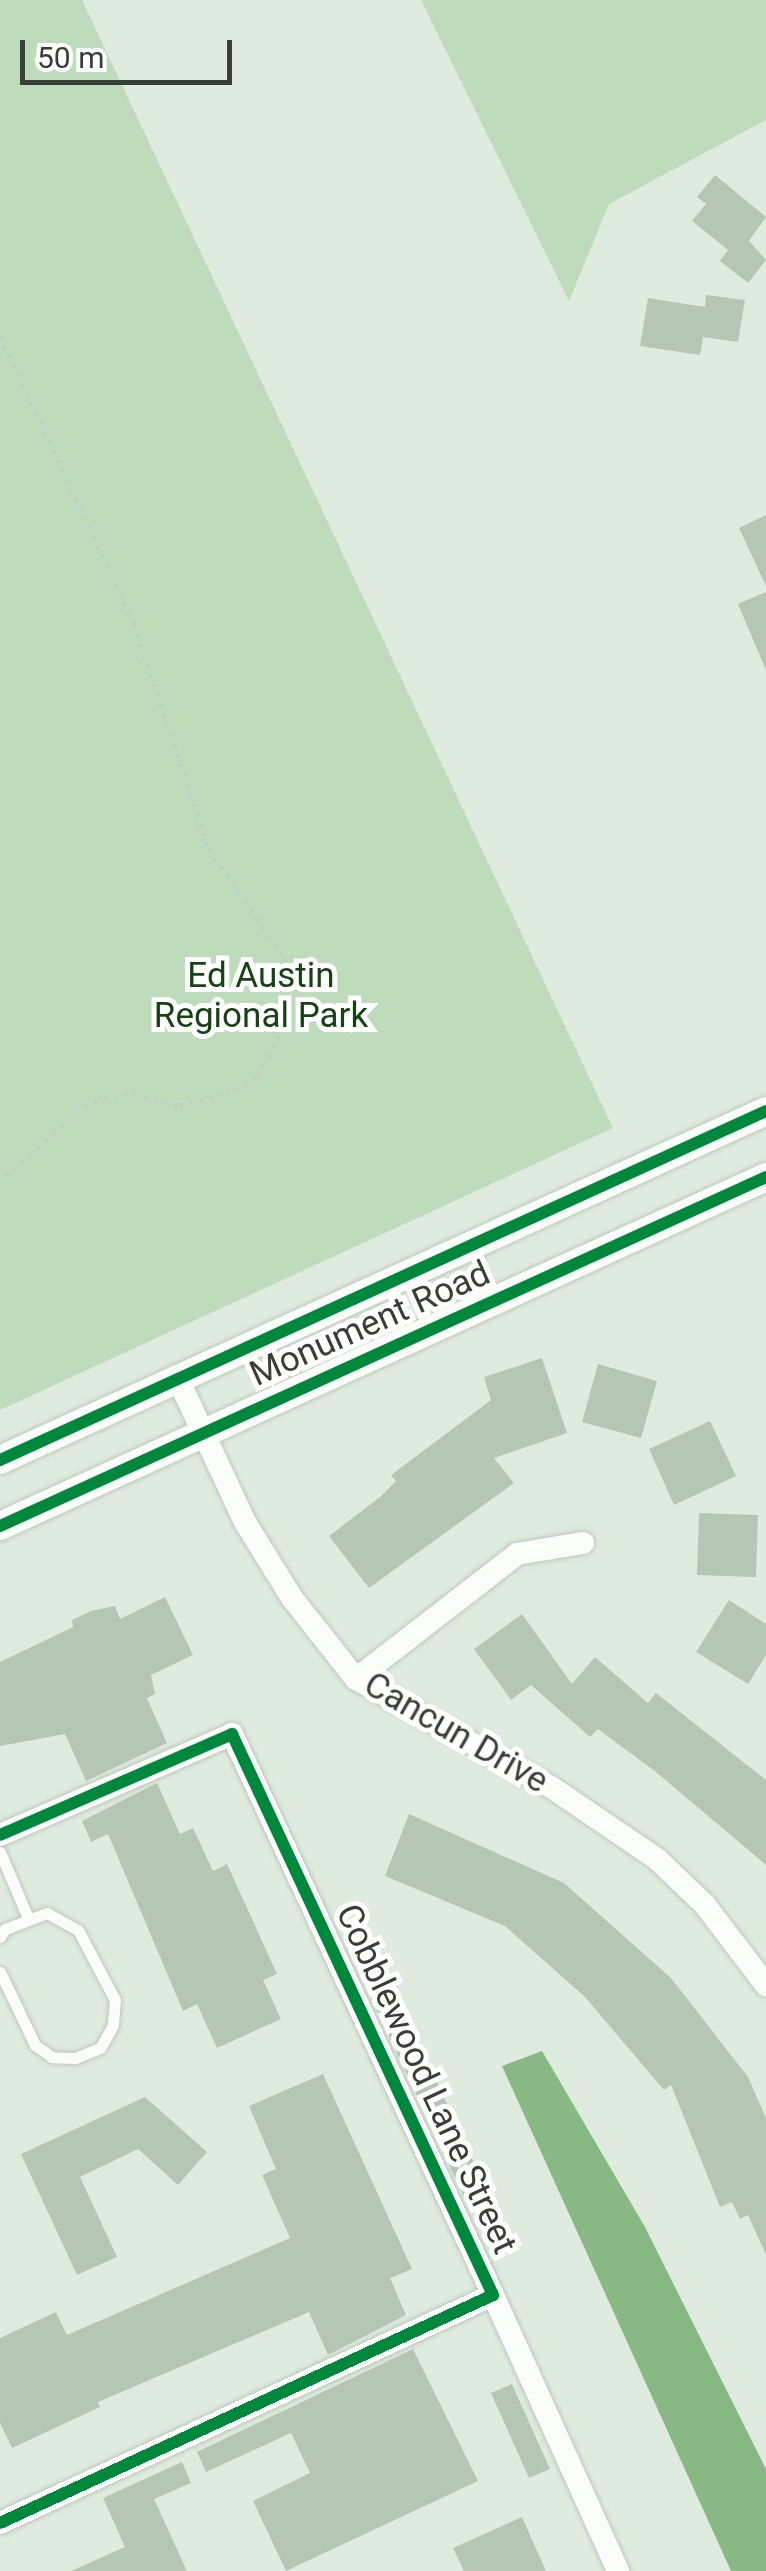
<!DOCTYPE html>
<style>
body{margin:0}
#map{position:relative;width:766px;height:2571px;overflow:hidden;background:#dfebde;font-family:Roboto,sans-serif}
div>[style]{position:absolute}
.green>*{inset:0;background:#bedcbb}
.water>*{inset:0;background:#88b984}
.building>*{inset:0;background:#b5c7b4}
.path>*{height:5px;margin-top:-2.5px;transform-origin:0;background:repeating-linear-gradient(90deg,#c5cac5 0 2.5px,transparent 0 10.5px)}
.roads{filter:drop-shadow(0 0 2px #bec7bd) drop-shadow(0 0 2px #bec7bd)}
.service>*{height:11px;margin:-5.5px;padding:0 5.5px;transform-origin:5.5px;border-radius:5.5px;background:#fafcfa}
.minor>*{height:22px;margin:-11px;padding:0 11px;transform-origin:11px;border-radius:11px;background:#fafcfa}
.tertiary>*{height:28px;margin:-14px;padding:0 14px;transform-origin:14px;border-radius:14px;background:#fafcfa}
.cycleway>*{height:12px;margin:-6px;padding:0 6px;transform-origin:6px;border-radius:6px;background:#00873e}
span{translate:-50% -50%;white-space:nowrap;text-align:center;line-height:1.15;-webkit-text-stroke:10px #fff;paint-order:stroke}
.park-label{font-size:35px;color:#174314}
.street-label{font-size:35px;color:#373f36}
.scale{position:absolute;left:20px;top:40px;width:212px;height:45px;box-sizing:border-box;border:5px solid #373f36;border-top:0;padding-left:12px;font-size:30px;line-height:35px;white-space:nowrap;color:#373f36;-webkit-text-stroke:8px #fff;paint-order:stroke}
</style>
<div id="map">
<div class="green">
<div style="clip-path:polygon(0 0,82px 0,613px 1128px,0 1410px)"></div>
<div style="clip-path:polygon(421px 0,766px 0,766px 120px,609px 204px,569px 301px)"></div>
</div>
<div class="water">
<div style="clip-path:polygon(542px 2051px,645px 2227px,766px 2469px,766px 2571px,731px 2571px,502px 2066px)"></div>
</div>
<div class="building">
<div style="clip-path:polygon(715px 175px,766px 217px,749px 241px,766px 260px,748px 283px,720px 261px,728px 250px,692px 221px,706px 204px,697px 197px)"></div>
<div style="clip-path:polygon(706px 295px,745px 300px,738px 342px,703px 337px,700px 355px,640px 346px,648px 298px,705px 307px)"></div>
<div style="clip-path:polygon(766px 515px,766px 586px,739px 528px)"></div>
<div style="clip-path:polygon(766px 592px,766px 670px,738px 604px)"></div>
<div style="clip-path:polygon(542px 1358px,567px 1433px,494px 1458px,514px 1483px,369px 1588px,329px 1536px,380px 1497px,396px 1481px,391px 1475px,491px 1400px,484px 1377px)"></div>
<div style="clip-path:polygon(598px 1364px,657px 1381px,641px 1438px,582px 1422px)"></div>
<div style="clip-path:polygon(710px 1421px,736px 1476px,674px 1505px,649px 1449px)"></div>
<div style="clip-path:polygon(699px 1513px,758px 1515px,756px 1577px,697px 1575px)"></div>
<div style="clip-path:polygon(165px 1597px,193px 1655px,151px 1675px,155px 1694px,147px 1698px,167px 1743px,86px 1781px,65px 1734px,0 1746px,0 1662px,73px 1627px,72px 1620px,91px 1611px,115px 1606px,120px 1619px)"></div>
<div style="clip-path:polygon(729px 1600px,766px 1624px,766px 1655px,748px 1684px,696px 1652px)"></div>
<div style="clip-path:polygon(522px 1614px,572px 1684px,595px 1657px,648px 1703px,656px 1693px,766px 1780px,766px 1865px,656px 1772px,598px 1729px,590px 1737px,531px 1685px,511px 1700px,474px 1649px)"></div>
<div style="clip-path:polygon(157px 1783px,180px 1834px,193px 1828px,213px 1871px,227px 1864px,277px 1974px,263px 1980px,281px 2019px,217px 2048px,197px 2004px,183px 2011px,108px 1834px,91px 1842px,82px 1821px)"></div>
<div style="clip-path:polygon(409px 1814px,564px 1883px,671px 1978px,748px 2077px,766px 2118px,766px 2255px,748px 2215px,740px 2219px,732px 2202px,720px 2207px,671px 2085px,664px 2090px,585px 1997px,505px 1926px,385px 1876px)"></div>
<div style="clip-path:polygon(366px 1927px,488px 2194px,467px 2203px,353px 1959px)"></div>
<div style="clip-path:polygon(323px 2074px,412px 2269px,390px 2278px,406px 2315px,328px 2355px,309px 2312px,98px 2402px,100px 2407px,12px 2448px,0 2423px,0 2338px,56px 2312px,67px 2335px,290px 2238px,262px 2175px,276px 2169px,249px 2106px)"></div>
<div style="clip-path:polygon(145px 2097px,207px 2152px,178px 2185px,138px 2149px,80px 2177px,117px 2257px,77px 2275px,21px 2154px)"></div>
<div style="clip-path:polygon(413px 2349px,478px 2481px,286px 2571px,253px 2501px,310px 2473px,291px 2433px,206px 2472px,197px 2452px)"></div>
<div style="clip-path:polygon(512px 2384px,550px 2469px,529px 2478px,491px 2393px)"></div>
<div style="clip-path:polygon(182px 2462px,191px 2483px,154px 2499px,187px 2571px,71px 2571px,125px 2547px,103px 2498px)"></div>
<div style="clip-path:polygon(522px 2517px,546px 2571px,464px 2571px,453px 2548px)"></div>
</div>
<div class="path">
<div style="left:0;top:336px;width:318px;rotate:65deg"></div>
<div style="left:134px;top:624px;width:237px;rotate:71.6deg"></div>
<div style="left:209px;top:849px;width:125px;rotate:55.4deg"></div>
<div style="left:280px;top:952px;width:43px;rotate:80.5deg"></div>
<div style="left:287px;top:994px;width:43px;rotate:100.8deg"></div>
<div style="left:279px;top:1036px;width:47px;rotate:119.3deg"></div>
<div style="left:256px;top:1077px;width:38px;rotate:151deg"></div>
<div style="left:223px;top:1095px;width:47px;rotate:166.6deg"></div>
<div style="left:177px;top:1106px;width:52px;rotate:-165.4deg"></div>
<div style="left:127px;top:1093px;width:42px;rotate:165deg"></div>
<div style="left:86px;top:1104px;width:115px;rotate:138.2deg"></div>
</div>
<div class="roads">
<div class="service">
<div style="left:0;top:1852px;width:72px;rotate:67deg"></div>
<div style="left:0;top:1937px;width:9px;rotate:-58deg"></div>
<div style="left:5px;top:1929px;width:45px;rotate:-20.9deg"></div>
<div style="left:47px;top:1913px;width:35px;rotate:29deg"></div>
<div style="left:78px;top:1930px;width:79px;rotate:62.1deg"></div>
<div style="left:115px;top:2000px;width:25px;rotate:95deg"></div>
<div style="left:113px;top:2025px;width:26px;rotate:119deg"></div>
<div style="left:100px;top:2048px;width:27px;rotate:158deg"></div>
<div style="left:75px;top:2058px;width:23px;rotate:-178deg"></div>
<div style="left:52px;top:2057px;width:21px;rotate:-145deg"></div>
<div style="left:35px;top:2045px;width:81px;rotate:-115.6deg"></div>
</div>
<div class="minor">
<div style="left:178px;top:1379px;width:158px;rotate:64.9deg"></div>
<div style="left:245px;top:1522px;width:89px;rotate:58.3deg"></div>
<div style="left:292px;top:1598px;width:103px;rotate:51.7deg"></div>
<div style="left:356px;top:1679px;width:223px;rotate:29deg"></div>
<div style="left:551px;top:1787px;width:128px;rotate:34.2deg"></div>
<div style="left:657px;top:1859px;width:66px;rotate:43.8deg"></div>
<div style="left:705px;top:1905px;width:101px;rotate:52.7deg"></div>
<div style="left:356px;top:1679px;width:204px;rotate:-37.8deg"></div>
<div style="left:517px;top:1554px;width:67px;rotate:-9.5deg"></div>
<div style="left:0;top:1835px;width:253px;rotate:-23.5deg"></div>
<div style="left:232px;top:1734px;width:619px;rotate:65.05deg"></div>
<div style="left:493px;top:2295px;width:543px;rotate:155.18deg"></div>
<div style="left:493px;top:2295px;width:303px;rotate:65.6deg"></div>
</div>
<div class="tertiary">
<div style="left:0;top:1460px;width:842px;rotate:-24.49deg"></div>
<div style="left:0;top:1526px;width:842px;rotate:-24.49deg"></div>
</div>
</div>
<div class="cycleway">
<div style="left:0;top:1460px;width:842px;rotate:-24.49deg"></div>
<div style="left:0;top:1526px;width:842px;rotate:-24.49deg"></div>
<div style="left:0;top:1835px;width:253px;rotate:-23.5deg"></div>
<div style="left:232px;top:1734px;width:619px;rotate:65.05deg"></div>
<div style="left:493px;top:2295px;width:543px;rotate:155.18deg"></div>
</div>
<div class="park-label">
<span style="left:261px;top:996px">Ed Austin<br>Regional Park</span>
</div>
<div class="street-label">
<span style="left:370px;top:1324px;rotate:-24deg">Monument Road</span>
<span style="left:456px;top:1733px;rotate:30deg">Cancun Drive</span>
<span style="left:426px;top:2079px;rotate:65deg">Cobblewood Lane Street</span>
</div>
<div class="scale">50 m</div>
</div>
